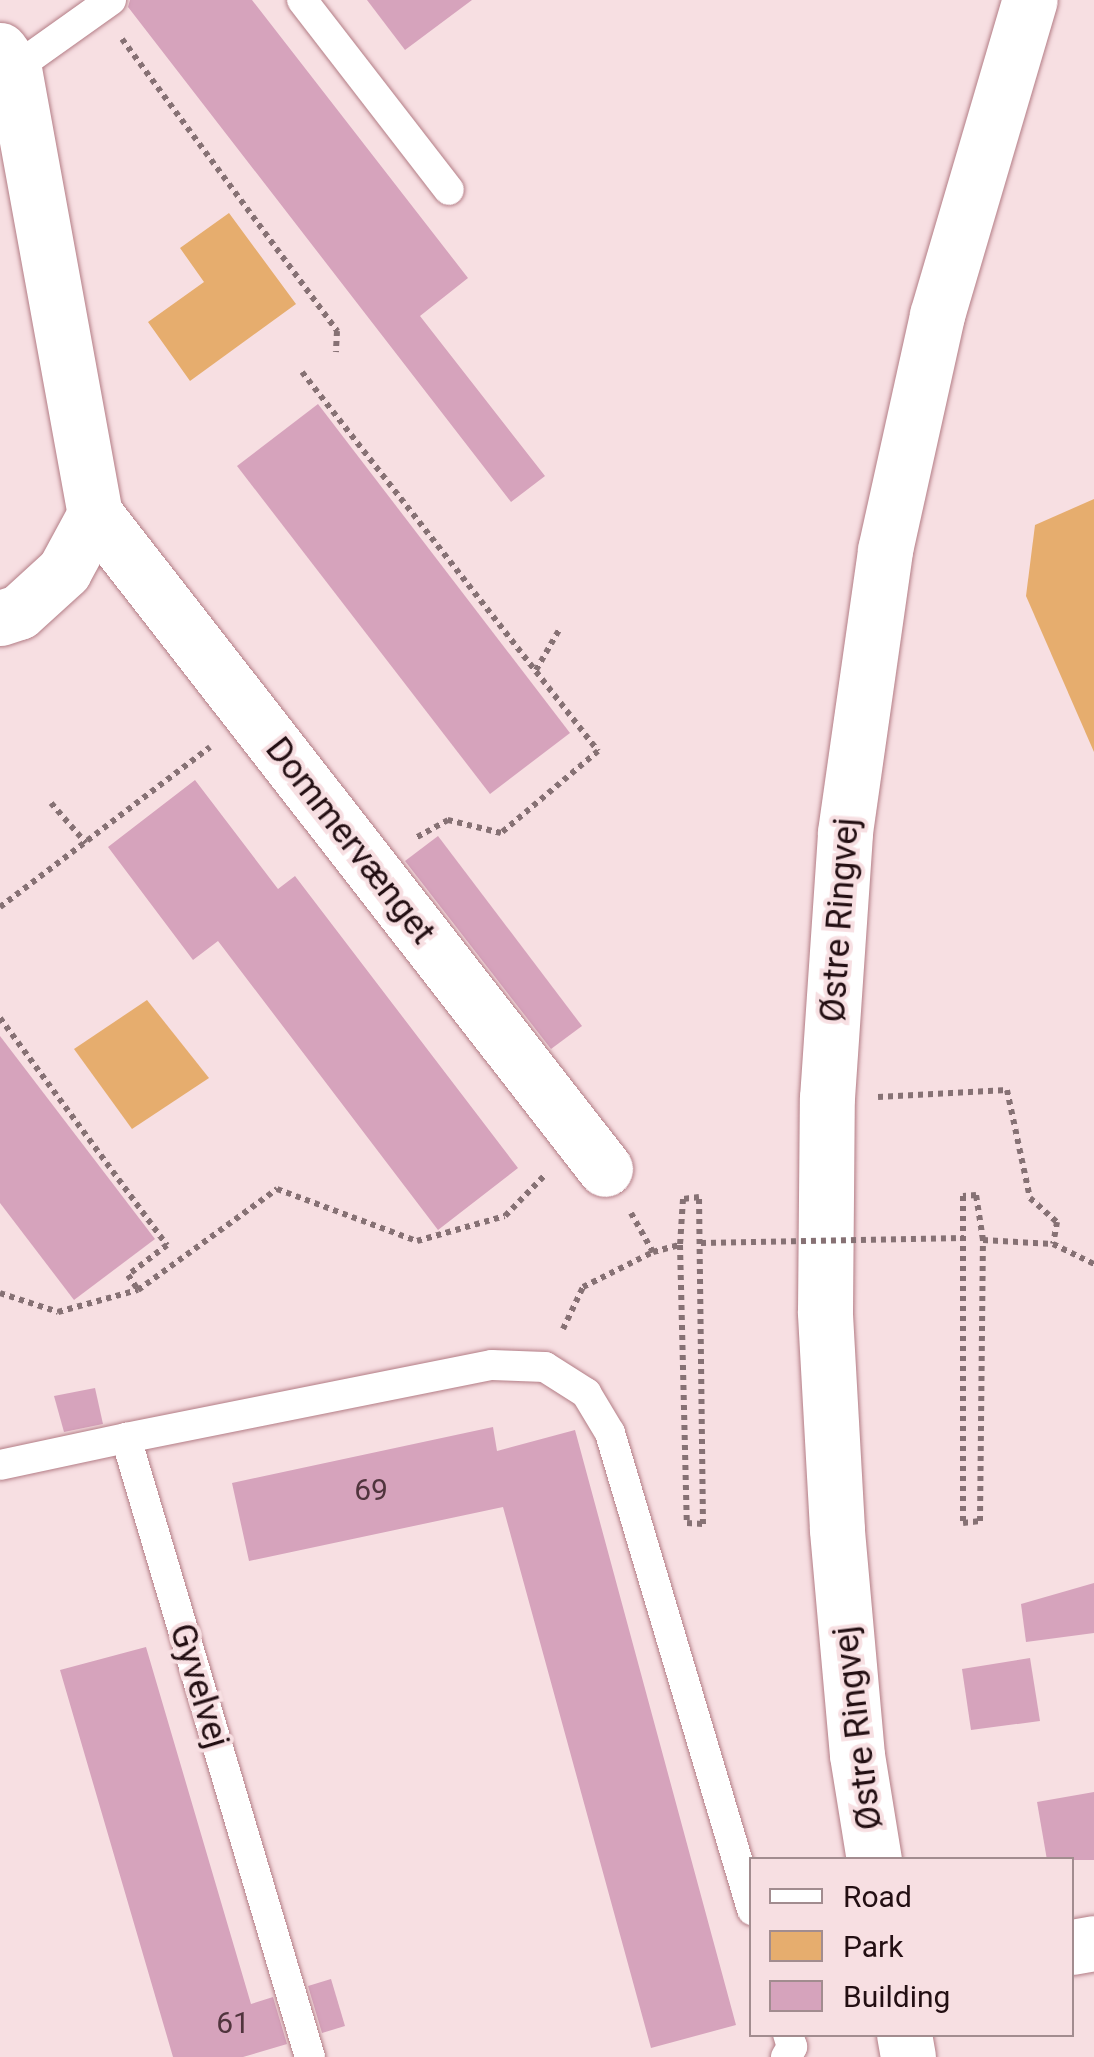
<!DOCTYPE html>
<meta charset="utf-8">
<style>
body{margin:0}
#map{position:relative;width:1094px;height:2057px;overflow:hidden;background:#f7dfe2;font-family:Roboto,sans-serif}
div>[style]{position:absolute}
.green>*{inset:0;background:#e6ad6e}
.building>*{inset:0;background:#d6a3bc}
.path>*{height:6px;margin-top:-3px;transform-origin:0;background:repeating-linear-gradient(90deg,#867174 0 5px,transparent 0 10px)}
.roads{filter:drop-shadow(0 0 2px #b37d86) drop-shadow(0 0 2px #b37d86)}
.service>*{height:30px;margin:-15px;padding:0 15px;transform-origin:15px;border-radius:15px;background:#fff}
.minor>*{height:55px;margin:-27.5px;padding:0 27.5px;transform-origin:27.5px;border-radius:27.5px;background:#fff}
.primary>*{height:55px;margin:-27.5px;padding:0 27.5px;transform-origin:27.5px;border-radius:27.5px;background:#fff}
.path-bridge>*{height:6px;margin-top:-3px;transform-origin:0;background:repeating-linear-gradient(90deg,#867174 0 5px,transparent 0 10px)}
span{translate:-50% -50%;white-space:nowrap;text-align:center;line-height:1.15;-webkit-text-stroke:8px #f7dfe2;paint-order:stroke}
.number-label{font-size:30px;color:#50343d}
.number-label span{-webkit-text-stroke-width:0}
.street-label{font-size:35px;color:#230f13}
.legend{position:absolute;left:749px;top:1857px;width:325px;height:180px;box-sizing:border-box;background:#f7dfe2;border:2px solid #a28c8f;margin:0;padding:12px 18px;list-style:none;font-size:30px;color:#230f13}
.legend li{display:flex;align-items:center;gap:20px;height:50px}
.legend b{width:50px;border:2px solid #a28c8f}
</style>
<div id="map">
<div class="green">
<div style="clip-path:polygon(229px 213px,296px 304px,190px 381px,148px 322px,204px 282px,180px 248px)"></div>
<div style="clip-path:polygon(1094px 499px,1094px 752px,1026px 596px,1035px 525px)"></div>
<div style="clip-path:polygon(147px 1000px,209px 1078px,132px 1129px,74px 1049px)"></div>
</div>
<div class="building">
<div style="clip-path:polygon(130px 0,252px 0,468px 278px,420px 316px,545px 476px,511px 502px,128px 7px)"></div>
<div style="clip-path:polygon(367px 0,472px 0,405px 50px)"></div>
<div style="clip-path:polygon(318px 404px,570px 733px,490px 794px,237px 466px)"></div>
<div style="clip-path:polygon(195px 780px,278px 889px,295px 876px,518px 1168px,438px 1230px,218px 941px,193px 960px,108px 847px)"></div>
<div style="clip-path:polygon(438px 836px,582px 1026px,551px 1049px,405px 861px)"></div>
<div style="clip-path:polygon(0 1036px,155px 1239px,74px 1300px,0 1203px)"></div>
<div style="clip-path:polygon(95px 1388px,103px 1424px,64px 1432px,54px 1396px)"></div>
<div style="clip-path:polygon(493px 1427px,497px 1451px,575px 1430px,736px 2025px,651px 2048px,503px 1507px,249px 1561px,232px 1483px)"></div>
<div style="clip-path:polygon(1094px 1583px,1094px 1633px,1026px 1642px,1021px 1604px)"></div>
<div style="clip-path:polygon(146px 1647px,251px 2004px,273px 1997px,287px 2044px,243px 2057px,173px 2057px,60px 1670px)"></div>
<div style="clip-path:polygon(1030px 1658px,1040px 1721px,971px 1730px,962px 1669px)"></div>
<div style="clip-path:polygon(1094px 1792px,1094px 1860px,1047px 1860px,1037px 1802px)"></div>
<div style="clip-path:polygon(331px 1979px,345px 2026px,322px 2033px,308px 1986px)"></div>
</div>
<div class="path">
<div style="left:122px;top:39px;width:363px;rotate:53.6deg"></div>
<div style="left:337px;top:331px;width:21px;rotate:93deg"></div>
<div style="left:302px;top:372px;width:481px;rotate:52deg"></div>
<div style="left:598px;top:751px;width:127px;rotate:139.8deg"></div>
<div style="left:501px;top:833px;width:55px;rotate:-166.2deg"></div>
<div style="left:448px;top:820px;width:37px;rotate:151deg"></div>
<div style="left:536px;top:670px;width:46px;rotate:-60.1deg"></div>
<div style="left:51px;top:803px;width:53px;rotate:48.8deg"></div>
<div style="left:0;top:907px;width:264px;rotate:-37.3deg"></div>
<div style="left:0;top:1018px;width:282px;rotate:53.7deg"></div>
<div style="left:167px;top:1245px;width:49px;rotate:142.4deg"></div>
<div style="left:128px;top:1275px;width:18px;rotate:56deg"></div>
<div style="left:878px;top:1097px;width:129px;rotate:-3.1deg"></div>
<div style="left:1007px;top:1090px;width:110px;rotate:78deg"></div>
<div style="left:1030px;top:1198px;width:36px;rotate:42deg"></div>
<div style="left:1057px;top:1222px;width:22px;rotate:100deg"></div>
<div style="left:631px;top:1213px;width:45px;rotate:60.6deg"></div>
<div style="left:653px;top:1252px;width:28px;rotate:-15deg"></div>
<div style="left:680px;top:1245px;width:278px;rotate:88.6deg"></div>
<div style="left:687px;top:1523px;width:16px;rotate:4deg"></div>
<div style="left:703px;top:1524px;width:327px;rotate:-90.7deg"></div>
<div style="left:699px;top:1197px;width:16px;rotate:173deg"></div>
<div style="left:683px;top:1199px;width:46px;rotate:93.7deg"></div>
<div style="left:983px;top:1240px;width:46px;rotate:-98.8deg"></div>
<div style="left:976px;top:1195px;width:13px;rotate:176deg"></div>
<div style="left:963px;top:1196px;width:327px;rotate:90deg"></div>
<div style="left:963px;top:1523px;width:17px;rotate:-7deg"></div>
<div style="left:980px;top:1521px;width:281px;rotate:-89.4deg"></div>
<div style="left:983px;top:1240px;width:70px;rotate:3.3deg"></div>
<div style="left:1053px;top:1244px;width:46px;rotate:26deg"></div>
<div style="left:0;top:1293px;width:61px;rotate:18.1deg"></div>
<div style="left:58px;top:1312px;width:83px;rotate:-15.4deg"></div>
<div style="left:138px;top:1290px;width:172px;rotate:-36deg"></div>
<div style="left:277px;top:1189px;width:149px;rotate:20.4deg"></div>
<div style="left:417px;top:1241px;width:91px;rotate:-15.9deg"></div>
<div style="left:505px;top:1216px;width:57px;rotate:-45.7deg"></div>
<div style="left:563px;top:1329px;width:47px;rotate:-64.5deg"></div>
<div style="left:583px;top:1287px;width:78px;rotate:-26.6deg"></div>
</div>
<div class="roads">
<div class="service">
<div style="left:302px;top:0;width:240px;rotate:52.3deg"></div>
<div style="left:14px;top:69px;width:119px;rotate:-35.4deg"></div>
<div style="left:126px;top:1438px;width:373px;rotate:-11.3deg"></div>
<div style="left:492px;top:1365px;width:53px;rotate:2.2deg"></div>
<div style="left:545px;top:1367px;width:49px;rotate:32.4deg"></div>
<div style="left:586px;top:1393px;width:47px;rotate:59deg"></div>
<div style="left:610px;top:1433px;width:498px;rotate:73.4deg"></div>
<div style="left:0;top:1465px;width:129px;rotate:-12.1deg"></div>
<div style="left:126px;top:1438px;width:646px;rotate:73.45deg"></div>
<div style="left:786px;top:2057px;width:12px;rotate:-59deg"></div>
<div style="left:792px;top:2047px;width:14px;rotate:-107deg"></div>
</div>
<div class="minor">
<div style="left:0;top:50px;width:24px;rotate:54deg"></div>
<div style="left:14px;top:69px;width:452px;rotate:79.7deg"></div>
<div style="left:95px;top:514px;width:830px;rotate:52.09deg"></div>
<div style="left:0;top:618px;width:20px;rotate:-18deg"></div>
<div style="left:19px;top:612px;width:61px;rotate:-42.3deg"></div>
<div style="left:64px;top:571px;width:65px;rotate:-61.5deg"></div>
<div style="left:1072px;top:1947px;width:22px;rotate:-10deg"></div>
</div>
<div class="primary">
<div style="left:874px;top:1860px;width:106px;rotate:-99.2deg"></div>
<div style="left:857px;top:1755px;width:227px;rotate:-95.1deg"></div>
<div style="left:837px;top:1529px;width:218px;rotate:-93.2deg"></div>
<div style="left:825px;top:1311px;width:213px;rotate:-89.5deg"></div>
<div style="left:827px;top:1098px;width:267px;rotate:-86.1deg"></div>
<div style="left:845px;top:832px;width:285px;rotate:-81.9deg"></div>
<div style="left:885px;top:550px;width:241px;rotate:-77.5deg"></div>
<div style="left:937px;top:315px;width:328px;rotate:-73.6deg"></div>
<div style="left:904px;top:2034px;width:23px;rotate:80deg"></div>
</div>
</div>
<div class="path-bridge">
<div style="left:701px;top:1243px;width:263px;rotate:-1.1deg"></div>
</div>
<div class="number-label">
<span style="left:371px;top:1490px">69</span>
<span style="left:233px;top:2023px">61</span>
</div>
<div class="street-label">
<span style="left:350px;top:841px;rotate:52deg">Dommervænget</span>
<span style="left:840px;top:920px;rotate:-86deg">Østre Ringvej</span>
<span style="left:199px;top:1686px;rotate:73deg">Gyvelvej</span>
<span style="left:858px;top:1728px;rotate:-97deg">Østre Ringvej</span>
</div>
<ul class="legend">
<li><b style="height:12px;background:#fff"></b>Road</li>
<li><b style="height:28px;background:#e6ad6e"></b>Park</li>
<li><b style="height:28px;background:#d6a3bc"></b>Building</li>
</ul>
</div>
